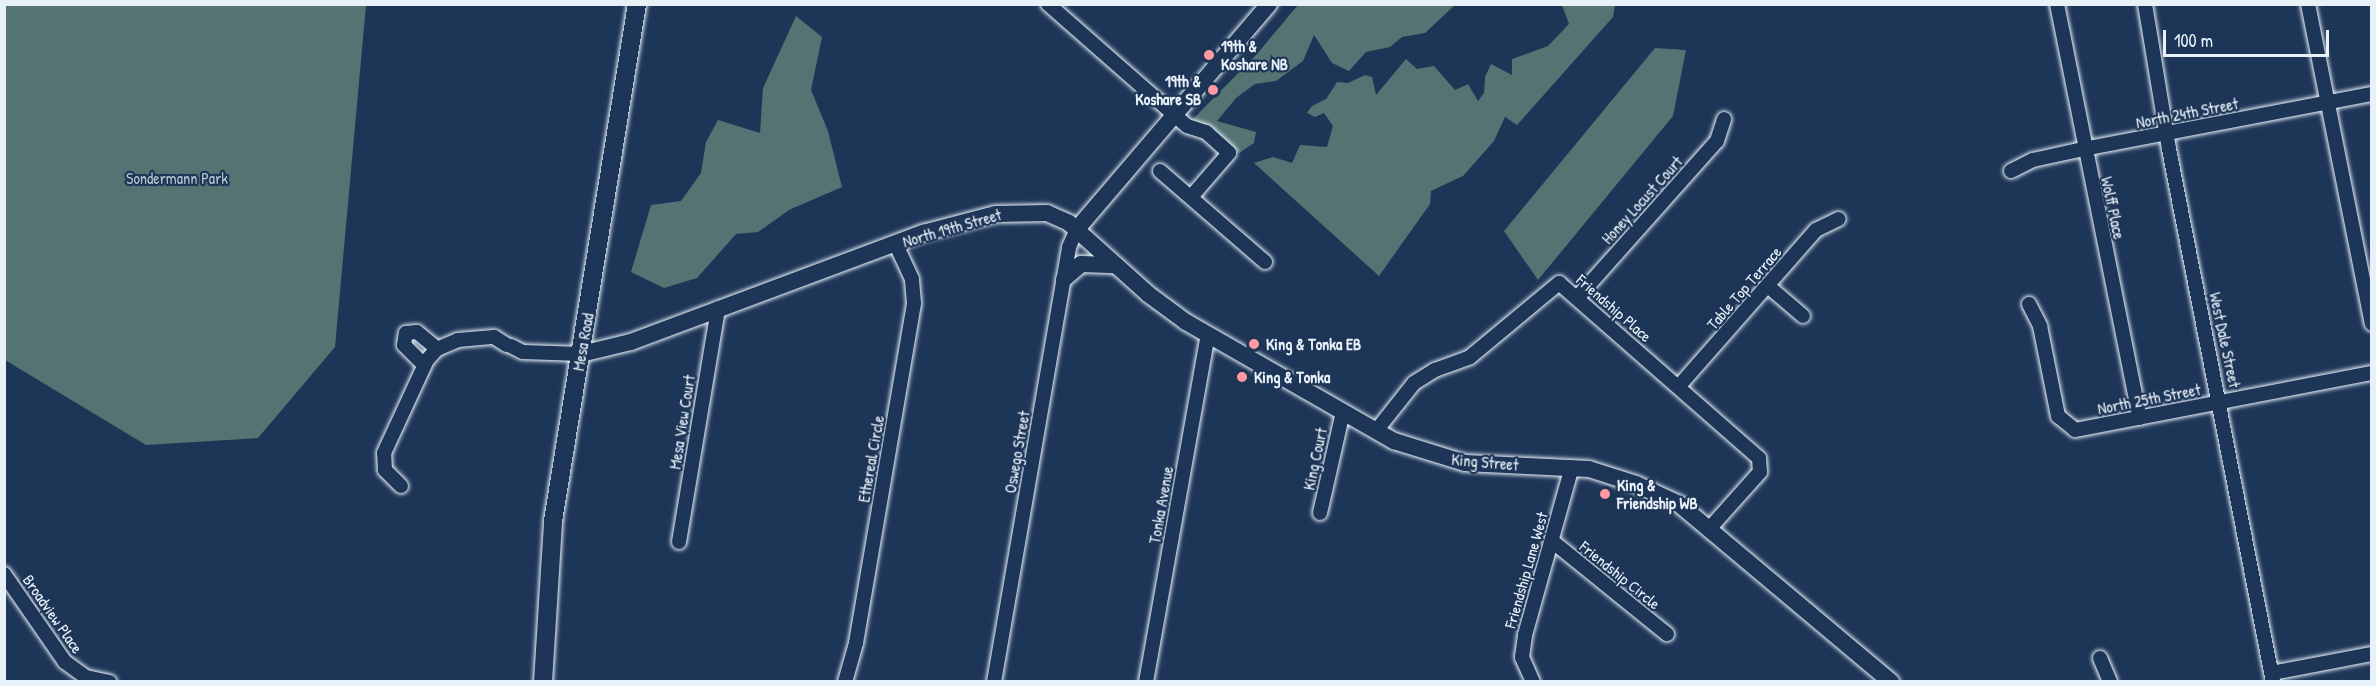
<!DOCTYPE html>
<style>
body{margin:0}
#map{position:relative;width:2376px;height:686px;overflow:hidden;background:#1d3557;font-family:"Patrick Hand",sans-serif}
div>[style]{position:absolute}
.green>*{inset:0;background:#547372}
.roads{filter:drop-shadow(0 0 2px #e8f1f8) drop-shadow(0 0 2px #e8f1f8)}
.minor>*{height:14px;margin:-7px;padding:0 7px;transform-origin:7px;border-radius:7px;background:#1d3557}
.tertiary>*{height:16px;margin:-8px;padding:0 8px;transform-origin:8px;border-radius:8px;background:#1d3557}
.secondary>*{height:18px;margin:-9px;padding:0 9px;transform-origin:9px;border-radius:9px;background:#1d3557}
.dots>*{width:16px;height:16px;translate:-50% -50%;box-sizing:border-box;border:3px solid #1d3557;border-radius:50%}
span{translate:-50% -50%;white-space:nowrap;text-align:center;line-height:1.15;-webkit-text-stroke:4.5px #1d3557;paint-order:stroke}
.poi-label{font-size:16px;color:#e8f1f8;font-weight:700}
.left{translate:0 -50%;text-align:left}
.right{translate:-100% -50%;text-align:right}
.street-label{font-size:16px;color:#e8f1f8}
.park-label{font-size:16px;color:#b4c5c9}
.frame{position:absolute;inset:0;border:6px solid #e8f1f8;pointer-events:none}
.scale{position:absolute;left:2163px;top:30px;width:166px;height:27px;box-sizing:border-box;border:3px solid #e8f1f8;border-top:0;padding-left:8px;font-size:18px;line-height:21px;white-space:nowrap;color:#e8f1f8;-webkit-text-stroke:4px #1d3557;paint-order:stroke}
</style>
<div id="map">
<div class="green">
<div style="clip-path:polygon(4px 5px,366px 5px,335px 347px,258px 438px,146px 445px,5px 360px)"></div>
<div style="clip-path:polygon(1298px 5px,1455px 5px,1425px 33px,1402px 37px,1390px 47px,1366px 52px,1349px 71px,1332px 63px,1314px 35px,1303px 61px,1276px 81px,1255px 84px,1236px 98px,1217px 121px,1256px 132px,1254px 143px,1239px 153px,1210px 129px,1190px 122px,1256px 55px)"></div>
<div style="clip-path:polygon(1562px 5px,1615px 5px,1613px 17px,1517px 125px,1505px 117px,1494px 141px,1463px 176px,1431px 191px,1430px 204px,1379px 276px,1254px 163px,1273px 157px,1292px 163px,1300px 145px,1327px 147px,1333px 126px,1324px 113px,1315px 117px,1307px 113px,1312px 106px,1326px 99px,1337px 82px,1348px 83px,1365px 75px,1372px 77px,1376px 95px,1406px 59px,1417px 69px,1434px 66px,1455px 90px,1468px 84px,1478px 101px,1484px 93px,1485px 77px,1491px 64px,1512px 75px,1512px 59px,1548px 46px,1569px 24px)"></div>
<div style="clip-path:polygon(796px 16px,822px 37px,811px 90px,828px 131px,842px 187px,789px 210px,758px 232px,736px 234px,697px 278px,664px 288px,631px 272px,651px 205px,681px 201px,701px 173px,706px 142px,718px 120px,760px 133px,763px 88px)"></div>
<div style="clip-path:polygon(1655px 48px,1686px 50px,1673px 116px,1538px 280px,1504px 231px)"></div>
</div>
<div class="roads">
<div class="minor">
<div style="left:1048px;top:4px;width:185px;rotate:41.3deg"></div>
<div style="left:1187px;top:126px;width:20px;rotate:18deg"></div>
<div style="left:1206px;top:132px;width:31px;rotate:42deg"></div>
<div style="left:1229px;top:153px;width:58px;rotate:130.8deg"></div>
<div style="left:2057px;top:4px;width:422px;rotate:78.7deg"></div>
<div style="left:2145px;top:4px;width:147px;rotate:80.6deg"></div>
<div style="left:2169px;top:149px;width:543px;rotate:78.96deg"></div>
<div style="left:2308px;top:4px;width:326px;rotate:78.7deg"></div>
<div style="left:1160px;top:171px;width:139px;rotate:40.9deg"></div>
<div style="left:2011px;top:171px;width:25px;rotate:-27deg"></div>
<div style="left:2033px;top:160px;width:51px;rotate:-12.4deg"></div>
<div style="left:2083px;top:149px;width:294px;rotate:-10.8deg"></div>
<div style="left:1768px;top:286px;width:46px;rotate:40.6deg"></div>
<div style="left:1577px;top:298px;width:210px;rotate:-48.3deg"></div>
<div style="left:1717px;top:141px;width:23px;rotate:-72deg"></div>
<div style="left:2029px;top:304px;width:25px;rotate:63deg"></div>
<div style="left:2040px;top:326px;width:92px;rotate:78.7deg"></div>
<div style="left:2058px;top:416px;width:22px;rotate:39deg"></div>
<div style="left:2075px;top:430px;width:302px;rotate:-10.9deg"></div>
<div style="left:511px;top:346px;width:13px;rotate:27deg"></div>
<div style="left:523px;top:352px;width:58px;rotate:2deg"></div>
<div style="left:424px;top:365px;width:28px;rotate:-135deg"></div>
<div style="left:404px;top:345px;width:12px;rotate:-81deg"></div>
<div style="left:406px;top:333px;width:11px;rotate:-5deg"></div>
<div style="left:417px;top:332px;width:26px;rotate:40deg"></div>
<div style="left:1679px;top:386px;width:208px;rotate:-48.7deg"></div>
<div style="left:1816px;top:230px;width:25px;rotate:-26deg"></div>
<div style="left:1376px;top:431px;width:61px;rotate:-51.6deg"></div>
<div style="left:1414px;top:383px;width:25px;rotate:-32deg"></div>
<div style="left:1435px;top:370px;width:37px;rotate:-20deg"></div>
<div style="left:1470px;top:357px;width:116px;rotate:-39.7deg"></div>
<div style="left:1559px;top:283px;width:266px;rotate:41.2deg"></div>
<div style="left:1759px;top:458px;width:14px;rotate:86deg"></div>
<div style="left:1760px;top:472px;width:75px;rotate:131.8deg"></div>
<div style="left:401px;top:486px;width:23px;rotate:-135deg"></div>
<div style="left:385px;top:470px;width:17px;rotate:-93deg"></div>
<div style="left:384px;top:453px;width:102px;rotate:-65.2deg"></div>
<div style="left:427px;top:360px;width:15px;rotate:-48deg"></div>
<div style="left:437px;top:349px;width:23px;rotate:-23deg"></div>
<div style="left:458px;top:340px;width:36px;rotate:-5deg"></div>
<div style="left:494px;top:337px;width:15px;rotate:32deg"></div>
<div style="left:1320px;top:513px;width:104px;rotate:-77.2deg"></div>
<div style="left:1552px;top:541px;width:148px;rotate:39deg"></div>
<div style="left:679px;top:542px;width:237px;rotate:-80.5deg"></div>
<div style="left:4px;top:574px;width:107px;rotate:55.3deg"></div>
<div style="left:65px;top:662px;width:26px;rotate:36deg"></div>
<div style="left:86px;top:677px;width:24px;rotate:12deg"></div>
<div style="left:2100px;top:658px;width:26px;rotate:67deg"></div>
<div style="left:2272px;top:673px;width:102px;rotate:-10.8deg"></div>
<div style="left:845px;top:682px;width:41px;rotate:-74.2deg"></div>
<div style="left:856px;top:643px;width:345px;rotate:-80.3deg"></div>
<div style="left:914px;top:303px;width:24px;rotate:-95deg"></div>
<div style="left:912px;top:279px;width:38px;rotate:-115deg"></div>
<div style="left:994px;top:682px;width:441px;rotate:-80.2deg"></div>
<div style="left:1069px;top:247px;width:20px;rotate:-66deg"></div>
<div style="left:1146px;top:682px;width:352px;rotate:-79.9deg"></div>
<div style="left:1533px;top:682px;width:27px;rotate:-114deg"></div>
<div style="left:1522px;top:657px;width:22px;rotate:-82deg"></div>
<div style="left:1525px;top:635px;width:174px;rotate:-74.4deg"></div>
</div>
<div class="tertiary">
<div style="left:1077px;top:229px;width:296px;rotate:-49.5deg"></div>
<div style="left:1064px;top:279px;width:23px;rotate:-41deg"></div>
<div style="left:1081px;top:264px;width:35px;rotate:2deg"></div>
<div style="left:581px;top:354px;width:51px;rotate:-13.5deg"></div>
<div style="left:631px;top:342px;width:312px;rotate:-20.5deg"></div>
<div style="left:923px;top:233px;width:75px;rotate:-14.6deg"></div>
<div style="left:996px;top:214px;width:51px;rotate:-1.1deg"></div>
<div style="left:1047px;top:213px;width:24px;rotate:24deg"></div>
<div style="left:1069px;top:223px;width:106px;rotate:41.9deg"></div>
<div style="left:1148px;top:294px;width:47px;rotate:36.4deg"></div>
<div style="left:1186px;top:322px;width:240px;rotate:29.8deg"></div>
<div style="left:1394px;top:441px;width:74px;rotate:17.2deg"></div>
<div style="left:1465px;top:463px;width:124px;rotate:2.8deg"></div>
<div style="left:1589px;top:469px;width:49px;rotate:17.7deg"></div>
<div style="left:1636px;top:484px;width:47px;rotate:24.9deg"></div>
<div style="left:1679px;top:504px;width:277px;rotate:40deg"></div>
</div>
<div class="secondary">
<div style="left:543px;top:682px;width:161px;rotate:-86.4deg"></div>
<div style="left:553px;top:521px;width:524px;rotate:-80.77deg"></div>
</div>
</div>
<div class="dots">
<div style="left:1209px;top:55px;background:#ff9aa2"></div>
<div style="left:1213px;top:90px;background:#ff9aa2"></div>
<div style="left:1254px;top:344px;background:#ff9aa2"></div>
<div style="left:1242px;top:377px;background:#ff9aa2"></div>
<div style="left:1605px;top:494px;background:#ff9aa2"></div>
</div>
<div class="poi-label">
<span class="left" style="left:1221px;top:55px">19th &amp;<br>Koshare NB</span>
<span class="right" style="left:1201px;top:90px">19th &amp;<br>Koshare SB</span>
<span class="left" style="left:1266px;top:344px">King &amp; Tonka EB</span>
<span class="left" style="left:1254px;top:377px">King &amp; Tonka</span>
<span class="left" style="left:1617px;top:494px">King &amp;<br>Friendship WB</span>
</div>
<div class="street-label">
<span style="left:2187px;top:113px;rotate:-11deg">North 24th Street</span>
<span style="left:1642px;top:200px;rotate:-48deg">Honey Locust Court</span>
<span style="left:2113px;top:208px;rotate:78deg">Wolff Place</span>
<span style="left:952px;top:228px;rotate:-16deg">North 19th Street</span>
<span style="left:1744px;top:288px;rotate:-49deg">Table Top Terrace</span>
<span style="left:1614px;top:308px;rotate:41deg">Friendship Place</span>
<span style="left:2225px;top:340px;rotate:78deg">West Dale Street</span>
<span style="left:583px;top:342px;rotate:-80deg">Mesa Road</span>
<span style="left:2149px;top:399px;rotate:-11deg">North 25th Street</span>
<span style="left:682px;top:422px;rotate:-81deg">Mesa View Court</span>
<span style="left:1017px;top:452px;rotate:-80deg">Oswego Street</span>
<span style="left:871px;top:459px;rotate:-80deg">Ethereal Circle</span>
<span style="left:1315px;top:459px;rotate:-78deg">King Court</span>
<span style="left:1485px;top:462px;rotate:5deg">King Street</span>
<span style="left:1161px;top:505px;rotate:-80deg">Tonka Avenue</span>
<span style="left:1526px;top:570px;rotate:-74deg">Friendship Lane West</span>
<span style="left:1620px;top:575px;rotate:39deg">Friendship Circle</span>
<span style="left:53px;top:614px;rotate:55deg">Broadview Place</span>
</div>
<div class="park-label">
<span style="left:177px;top:178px">Sondermann Park</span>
</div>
<div class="frame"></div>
<div class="scale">100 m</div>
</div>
